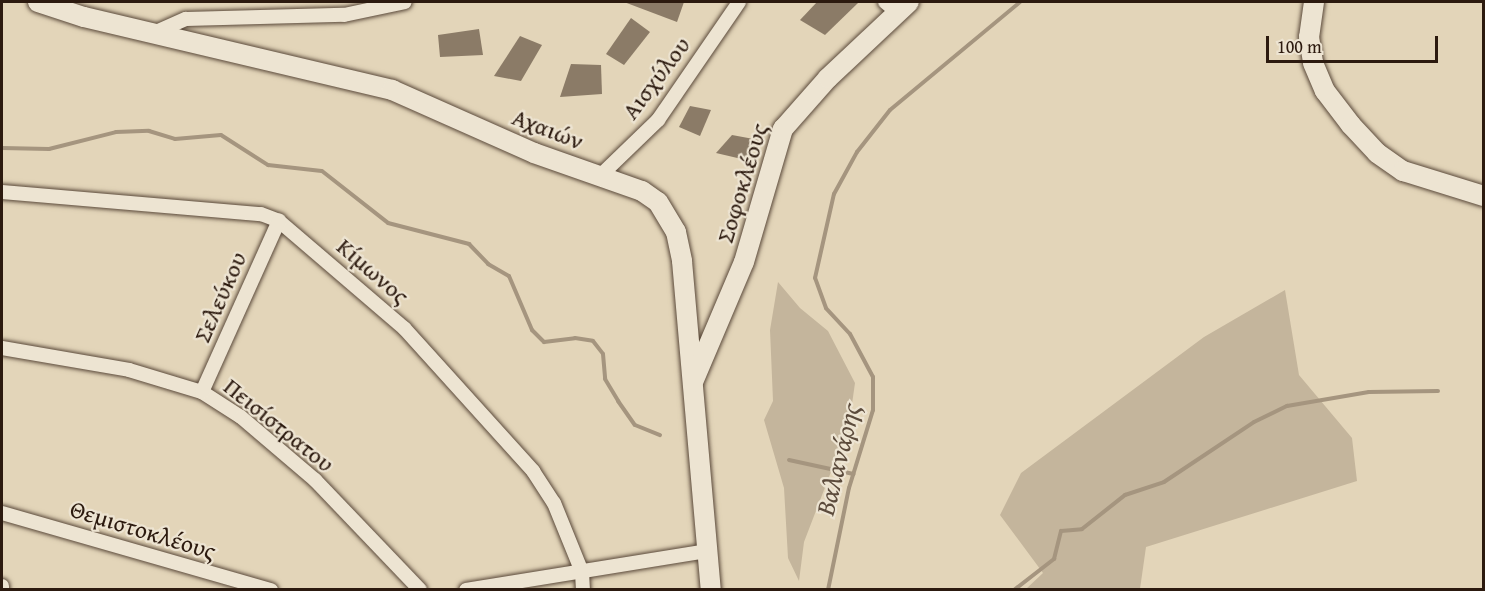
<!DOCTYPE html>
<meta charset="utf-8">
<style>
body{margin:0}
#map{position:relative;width:1485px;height:591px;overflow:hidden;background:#e3d5b9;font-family:"Gentium Book Plus",serif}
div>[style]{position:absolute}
.green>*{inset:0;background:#c4b59c}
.stream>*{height:4px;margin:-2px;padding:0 2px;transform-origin:2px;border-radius:2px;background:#a5957f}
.building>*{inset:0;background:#8b7b67}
.roads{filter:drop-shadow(0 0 2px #5a493a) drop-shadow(0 0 2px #5a493a)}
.street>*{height:14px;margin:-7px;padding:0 7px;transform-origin:7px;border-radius:7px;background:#ede4d2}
.secondary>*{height:20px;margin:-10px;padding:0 10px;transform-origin:10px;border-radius:10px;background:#ede4d2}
span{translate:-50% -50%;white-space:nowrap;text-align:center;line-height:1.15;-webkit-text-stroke:4.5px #ede4d2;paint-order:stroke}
.street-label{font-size:24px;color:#2c1a0f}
.water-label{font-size:26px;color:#5c4b3c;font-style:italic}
.frame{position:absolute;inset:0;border:3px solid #2c1a0f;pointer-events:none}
.scale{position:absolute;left:1266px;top:36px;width:172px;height:27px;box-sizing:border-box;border:3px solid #2c1a0f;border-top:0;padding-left:8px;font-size:18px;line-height:21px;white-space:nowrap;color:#2c1a0f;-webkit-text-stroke:4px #ede4d2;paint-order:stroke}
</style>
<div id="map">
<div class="green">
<div style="clip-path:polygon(778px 282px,800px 308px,828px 331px,855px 383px,849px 425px,804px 542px,799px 581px,788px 558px,784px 488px,764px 420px,773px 401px,770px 330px)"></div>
<div style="clip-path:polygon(1285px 290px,1299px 375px,1352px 438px,1357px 481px,1146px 547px,1140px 589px,1026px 589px,1043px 573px,1000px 515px,1021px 473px,1204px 337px)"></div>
</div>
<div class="stream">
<div style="left:2px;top:148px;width:47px;rotate:1.2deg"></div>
<div style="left:49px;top:149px;width:69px;rotate:-14.2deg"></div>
<div style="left:116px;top:132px;width:33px;rotate:-2deg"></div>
<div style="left:149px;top:131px;width:27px;rotate:17deg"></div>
<div style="left:175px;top:139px;width:46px;rotate:-5deg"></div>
<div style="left:221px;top:135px;width:56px;rotate:32.6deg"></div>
<div style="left:268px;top:165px;width:54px;rotate:6.3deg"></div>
<div style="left:322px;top:171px;width:84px;rotate:38.2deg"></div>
<div style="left:388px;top:223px;width:84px;rotate:14.5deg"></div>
<div style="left:469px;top:244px;width:28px;rotate:46deg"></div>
<div style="left:488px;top:264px;width:24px;rotate:30deg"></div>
<div style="left:509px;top:276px;width:59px;rotate:66.9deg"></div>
<div style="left:532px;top:330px;width:17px;rotate:45deg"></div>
<div style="left:544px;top:342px;width:31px;rotate:-7deg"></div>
<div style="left:575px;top:338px;width:18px;rotate:9deg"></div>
<div style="left:593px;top:341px;width:16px;rotate:52deg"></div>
<div style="left:603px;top:354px;width:25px;rotate:85deg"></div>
<div style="left:605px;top:379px;width:26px;rotate:59deg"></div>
<div style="left:618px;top:401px;width:29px;rotate:55deg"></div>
<div style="left:635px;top:425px;width:27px;rotate:22deg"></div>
<div style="left:789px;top:460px;width:66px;rotate:12.3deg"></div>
<div style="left:828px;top:590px;width:104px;rotate:-78.4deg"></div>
<div style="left:849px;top:488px;width:82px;rotate:-72.9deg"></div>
<div style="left:873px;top:410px;width:33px;rotate:-90deg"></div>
<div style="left:873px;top:377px;width:49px;rotate:-118.1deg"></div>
<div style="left:850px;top:334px;width:35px;rotate:-133deg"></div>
<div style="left:826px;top:308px;width:32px;rotate:-110deg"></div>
<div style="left:815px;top:278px;width:86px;rotate:-77.3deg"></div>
<div style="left:834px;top:194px;width:48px;rotate:-61.3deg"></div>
<div style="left:857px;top:152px;width:53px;rotate:-51.8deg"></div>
<div style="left:890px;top:110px;width:169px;rotate:-39.7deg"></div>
<div style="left:1014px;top:590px;width:51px;rotate:-37.8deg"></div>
<div style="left:1054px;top:559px;width:29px;rotate:-76deg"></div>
<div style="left:1061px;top:531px;width:21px;rotate:-5deg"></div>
<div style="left:1082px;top:529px;width:55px;rotate:-38.3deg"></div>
<div style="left:1125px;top:495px;width:41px;rotate:-18.4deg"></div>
<div style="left:1164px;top:482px;width:108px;rotate:-33.7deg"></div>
<div style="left:1254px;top:422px;width:37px;rotate:-26deg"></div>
<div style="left:1287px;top:406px;width:83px;rotate:-9.7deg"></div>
<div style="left:1369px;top:392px;width:69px;rotate:-0.8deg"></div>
</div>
<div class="building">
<div style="clip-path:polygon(624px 2px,684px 2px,677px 22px)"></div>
<div style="clip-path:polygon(817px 2px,859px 2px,825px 35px,800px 20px)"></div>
<div style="clip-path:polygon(631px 18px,650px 32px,624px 65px,606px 54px)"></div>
<div style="clip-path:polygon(479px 29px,483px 55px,440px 57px,438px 35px)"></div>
<div style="clip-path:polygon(520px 36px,542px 45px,521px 81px,494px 76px)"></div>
<div style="clip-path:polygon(571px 64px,601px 65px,602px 94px,560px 97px)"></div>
<div style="clip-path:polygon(690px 106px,711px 110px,700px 136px,679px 127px)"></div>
<div style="clip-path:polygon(732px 135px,759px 140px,746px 160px,716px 153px)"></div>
</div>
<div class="roads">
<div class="street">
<div style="left:885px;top:2px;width:16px;rotate:40deg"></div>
<div style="left:154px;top:33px;width:35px;rotate:-24deg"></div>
<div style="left:186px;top:19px;width:158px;rotate:-1.5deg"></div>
<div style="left:344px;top:15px;width:62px;rotate:-12deg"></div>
<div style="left:600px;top:176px;width:81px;rotate:-44deg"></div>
<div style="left:658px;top:120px;width:143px;rotate:-55.5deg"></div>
<div style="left:2px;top:192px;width:260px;rotate:4.9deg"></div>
<div style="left:261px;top:214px;width:19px;rotate:21deg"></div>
<div style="left:279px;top:221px;width:165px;rotate:40.6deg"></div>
<div style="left:404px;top:328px;width:193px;rotate:47.9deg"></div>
<div style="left:533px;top:471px;width:38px;rotate:57deg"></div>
<div style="left:554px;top:503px;width:74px;rotate:67.9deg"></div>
<div style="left:582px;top:572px;width:18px;rotate:87deg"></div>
<div style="left:2px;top:348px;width:129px;rotate:9.8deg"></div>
<div style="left:129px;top:370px;width:76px;rotate:16.8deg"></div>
<div style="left:202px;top:392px;width:46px;rotate:32.7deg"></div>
<div style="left:241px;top:417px;width:97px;rotate:40.4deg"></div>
<div style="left:315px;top:480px;width:152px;rotate:46.3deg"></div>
<div style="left:202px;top:392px;width:188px;rotate:-65.8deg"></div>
<div style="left:2px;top:513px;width:280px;rotate:16deg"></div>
<div style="left:2px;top:586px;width:4px;rotate:90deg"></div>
<div style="left:466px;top:590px;width:245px;rotate:-9.2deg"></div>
</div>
<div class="secondary">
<div style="left:38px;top:2px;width:48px;rotate:18.1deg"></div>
<div style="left:84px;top:17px;width:317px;rotate:13.3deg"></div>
<div style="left:392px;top:90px;width:155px;rotate:23.9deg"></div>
<div style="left:534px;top:153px;width:114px;rotate:19.4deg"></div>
<div style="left:642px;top:191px;width:19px;rotate:35deg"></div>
<div style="left:658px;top:202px;width:35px;rotate:59deg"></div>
<div style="left:676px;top:232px;width:30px;rotate:78deg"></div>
<div style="left:682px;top:261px;width:330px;rotate:85deg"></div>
<div style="left:1314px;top:2px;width:35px;rotate:98deg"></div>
<div style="left:1309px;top:37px;width:26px;rotate:81deg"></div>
<div style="left:1313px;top:63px;width:30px;rotate:67deg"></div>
<div style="left:1325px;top:91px;width:43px;rotate:52.6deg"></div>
<div style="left:1351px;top:125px;width:38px;rotate:47deg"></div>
<div style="left:1377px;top:153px;width:32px;rotate:35deg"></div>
<div style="left:1403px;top:171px;width:85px;rotate:17.2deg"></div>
<div style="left:693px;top:382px;width:130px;rotate:-67deg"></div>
<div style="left:744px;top:262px;width:139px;rotate:-73.7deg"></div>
<div style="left:783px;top:129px;width:68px;rotate:-48.6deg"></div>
<div style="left:828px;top:78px;width:111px;rotate:-43.2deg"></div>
</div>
</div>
<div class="street-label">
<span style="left:656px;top:78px;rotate:-53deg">Αισχύλου</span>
<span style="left:548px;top:129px;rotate:21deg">Αχαιών</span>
<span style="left:742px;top:183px;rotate:-73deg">Σοφοκλέους</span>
<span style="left:373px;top:271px;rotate:41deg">Κίμωνος</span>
<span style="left:220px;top:297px;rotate:-66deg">Σελεύκου</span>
<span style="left:279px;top:425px;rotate:39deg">Πεισίστρατου</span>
<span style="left:143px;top:530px;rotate:17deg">Θεμιστοκλέους</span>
</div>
<div class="water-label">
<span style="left:838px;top:459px;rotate:-76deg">Βαλανάρης</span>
</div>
<div class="frame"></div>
<div class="scale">100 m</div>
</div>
